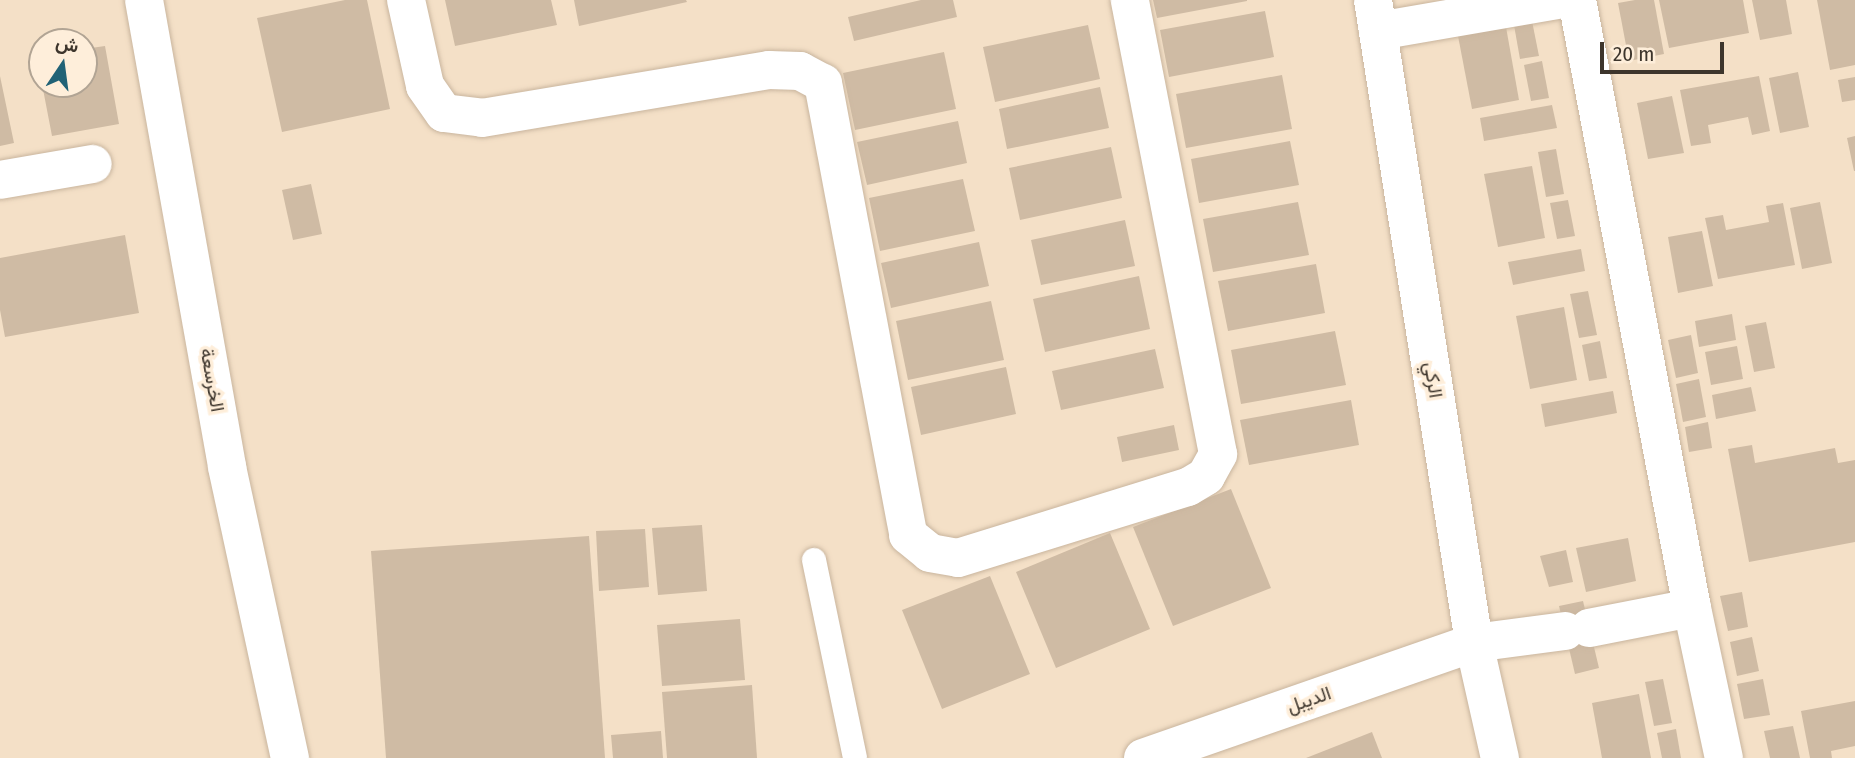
<!DOCTYPE html>
<meta charset="utf-8">
<style>
body{margin:0}
#map{position:relative;width:1855px;height:758px;overflow:hidden;background:#f4e0c7;font-family:"Fira Sans Condensed",Vazirmatn,sans-serif}
div>[style]{position:absolute}
.building>*{inset:0;background:#cfbba4}
.roads{filter:drop-shadow(0 0 2px #c9b59e) drop-shadow(0 0 2px #c9b59e)}
.service>*{height:24px;margin:-12px;padding:0 12px;transform-origin:12px;border-radius:12px;background:#fff}
.minor>*{height:38px;margin:-19px;padding:0 19px;transform-origin:19px;border-radius:19px;background:#fff}
span{translate:-50% -50%;white-space:nowrap;text-align:center;line-height:1.15;-webkit-text-stroke:7px #feeeda;paint-order:stroke}
.street-label{font-size:19px;color:#3d352c}
.north{position:absolute;left:28px;top:28px;width:70px;height:70px;box-sizing:border-box;background:#feeeda;border:2px solid #b1a494;border-radius:50%;rotate:13deg;font-size:19px;font-weight:700;line-height:28px;text-align:center;color:#3d352c}
.north::after{content:'';display:block;margin:auto;width:24px;height:32px;background:#216276;clip-path:polygon(50% 0,100% 100%,50% 72%,0 100%)}
.scale{position:absolute;left:1600px;top:42px;width:124px;height:32px;box-sizing:border-box;border:4px solid #3d352c;border-top:0;padding-left:9px;font-size:21px;line-height:24px;white-space:nowrap;color:#3d352c;-webkit-text-stroke:5px #feeeda;paint-order:stroke}
</style>
<div id="map">
<div class="building">
<div style="clip-path:polygon(345px 0,367px 0,390px 109px,282px 132px,257px 18px)"></div>
<div style="clip-path:polygon(445px 0,551px 0,557px 25px,455px 46px)"></div>
<div style="clip-path:polygon(574px 0,686px 0,687px 2px,579px 26px)"></div>
<div style="clip-path:polygon(921px 0,953px 0,957px 17px,854px 41px,848px 17px)"></div>
<div style="clip-path:polygon(1153px 0,1247px 0,1247px 1px,1157px 18px)"></div>
<div style="clip-path:polygon(1635px 0,1654px 0,1664px 54px,1629px 61px,1618px 3px)"></div>
<div style="clip-path:polygon(1659px 0,1743px 0,1749px 33px,1669px 48px)"></div>
<div style="clip-path:polygon(1752px 0,1786px 0,1792px 34px,1760px 40px)"></div>
<div style="clip-path:polygon(1817px 0,1855px 0,1855px 65px,1830px 70px)"></div>
<div style="clip-path:polygon(1265px 11px,1274px 57px,1169px 77px,1160px 30px)"></div>
<div style="clip-path:polygon(1530px 11px,1539px 56px,1520px 59px,1512px 14px)"></div>
<div style="clip-path:polygon(1088px 25px,1100px 79px,995px 102px,983px 47px)"></div>
<div style="clip-path:polygon(1506px 27px,1519px 100px,1472px 109px,1458px 36px)"></div>
<div style="clip-path:polygon(105px 46px,119px 124px,52px 136px,42px 84px,84px 84px,84px 49px)"></div>
<div style="clip-path:polygon(944px 52px,956px 109px,855px 130px,843px 73px)"></div>
<div style="clip-path:polygon(42px 56px,42px 74px,41px 74px,38px 57px)"></div>
<div style="clip-path:polygon(1542px 61px,1549px 98px,1531px 101px,1524px 65px)"></div>
<div style="clip-path:polygon(1798px 72px,1809px 127px,1780px 133px,1769px 78px)"></div>
<div style="clip-path:polygon(1282px 75px,1292px 129px,1186px 148px,1176px 94px)"></div>
<div style="clip-path:polygon(0 76px,14px 143px,0 146px)"></div>
<div style="clip-path:polygon(1759px 76px,1770px 131px,1752px 135px,1748px 117px,1708px 125px,1711px 143px,1691px 146px,1680px 90px)"></div>
<div style="clip-path:polygon(1855px 77px,1855px 100px,1842px 102px,1838px 80px)"></div>
<div style="clip-path:polygon(1100px 87px,1109px 128px,1007px 149px,999px 109px)"></div>
<div style="clip-path:polygon(1672px 96px,1684px 153px,1648px 159px,1637px 103px)"></div>
<div style="clip-path:polygon(1552px 105px,1557px 128px,1484px 141px,1480px 118px)"></div>
<div style="clip-path:polygon(958px 121px,967px 163px,867px 185px,857px 142px)"></div>
<div style="clip-path:polygon(1855px 136px,1855px 171px,1854px 171px,1847px 138px)"></div>
<div style="clip-path:polygon(1290px 141px,1299px 185px,1199px 203px,1191px 159px)"></div>
<div style="clip-path:polygon(1111px 147px,1122px 198px,1020px 220px,1009px 168px)"></div>
<div style="clip-path:polygon(1556px 149px,1564px 194px,1546px 197px,1538px 152px)"></div>
<div style="clip-path:polygon(1532px 166px,1545px 238px,1498px 247px,1484px 174px)"></div>
<div style="clip-path:polygon(963px 179px,975px 231px,880px 251px,869px 198px)"></div>
<div style="clip-path:polygon(311px 184px,322px 234px,293px 240px,282px 190px)"></div>
<div style="clip-path:polygon(1568px 200px,1575px 236px,1557px 239px,1550px 203px)"></div>
<div style="clip-path:polygon(1298px 202px,1309px 255px,1213px 272px,1203px 219px)"></div>
<div style="clip-path:polygon(1820px 202px,1832px 263px,1802px 269px,1790px 208px)"></div>
<div style="clip-path:polygon(1783px 203px,1795px 265px,1718px 279px,1705px 218px,1723px 215px,1726px 230px,1769px 222px,1766px 206px)"></div>
<div style="clip-path:polygon(1125px 220px,1135px 266px,1041px 285px,1031px 240px)"></div>
<div style="clip-path:polygon(1702px 231px,1713px 286px,1678px 293px,1668px 237px)"></div>
<div style="clip-path:polygon(125px 235px,139px 313px,5px 337px,0 310px,0 258px)"></div>
<div style="clip-path:polygon(979px 242px,989px 286px,891px 308px,881px 263px)"></div>
<div style="clip-path:polygon(1581px 249px,1585px 271px,1513px 285px,1508px 262px)"></div>
<div style="clip-path:polygon(1316px 264px,1325px 313px,1228px 331px,1218px 281px)"></div>
<div style="clip-path:polygon(1139px 276px,1150px 329px,1045px 352px,1033px 299px)"></div>
<div style="clip-path:polygon(1588px 291px,1597px 335px,1579px 338px,1570px 294px)"></div>
<div style="clip-path:polygon(991px 301px,1004px 360px,908px 380px,896px 321px)"></div>
<div style="clip-path:polygon(1564px 307px,1577px 380px,1530px 389px,1516px 316px)"></div>
<div style="clip-path:polygon(1732px 314px,1736px 340px,1699px 347px,1695px 321px)"></div>
<div style="clip-path:polygon(1766px 322px,1775px 368px,1754px 372px,1745px 326px)"></div>
<div style="clip-path:polygon(1335px 331px,1346px 385px,1241px 404px,1231px 350px)"></div>
<div style="clip-path:polygon(1691px 335px,1698px 373px,1676px 378px,1668px 340px)"></div>
<div style="clip-path:polygon(1600px 341px,1607px 378px,1589px 381px,1582px 345px)"></div>
<div style="clip-path:polygon(1737px 346px,1743px 379px,1711px 385px,1705px 352px)"></div>
<div style="clip-path:polygon(1155px 349px,1164px 388px,1061px 410px,1052px 371px)"></div>
<div style="clip-path:polygon(1006px 367px,1016px 414px,921px 435px,911px 387px)"></div>
<div style="clip-path:polygon(1699px 379px,1706px 417px,1683px 422px,1676px 384px)"></div>
<div style="clip-path:polygon(1751px 387px,1756px 411px,1716px 419px,1712px 395px)"></div>
<div style="clip-path:polygon(1613px 391px,1617px 413px,1545px 427px,1541px 404px)"></div>
<div style="clip-path:polygon(1351px 400px,1359px 445px,1249px 465px,1240px 420px)"></div>
<div style="clip-path:polygon(1708px 422px,1712px 448px,1689px 452px,1685px 427px)"></div>
<div style="clip-path:polygon(1174px 425px,1179px 450px,1122px 462px,1117px 437px)"></div>
<div style="clip-path:polygon(1752px 445px,1755px 463px,1835px 448px,1838px 463px,1855px 460px,1855px 542px,1749px 562px,1728px 449px)"></div>
<div style="clip-path:polygon(1231px 489px,1271px 588px,1173px 626px,1133px 527px)"></div>
<div style="clip-path:polygon(702px 525px,707px 591px,658px 595px,652px 528px)"></div>
<div style="clip-path:polygon(645px 529px,649px 587px,599px 591px,596px 531px)"></div>
<div style="clip-path:polygon(1110px 533px,1150px 629px,1056px 668px,1016px 572px)"></div>
<div style="clip-path:polygon(589px 536px,605px 758px,386px 758px,371px 551px)"></div>
<div style="clip-path:polygon(1628px 538px,1636px 581px,1586px 592px,1576px 548px)"></div>
<div style="clip-path:polygon(1566px 550px,1573px 582px,1549px 587px,1540px 556px)"></div>
<div style="clip-path:polygon(990px 576px,1030px 674px,942px 709px,902px 610px)"></div>
<div style="clip-path:polygon(1742px 592px,1748px 627px,1728px 631px,1720px 596px)"></div>
<div style="clip-path:polygon(1583px 601px,1599px 668px,1575px 674px,1559px 606px)"></div>
<div style="clip-path:polygon(740px 619px,745px 680px,662px 686px,657px 625px)"></div>
<div style="clip-path:polygon(1752px 637px,1759px 671px,1737px 676px,1730px 642px)"></div>
<div style="clip-path:polygon(1663px 679px,1672px 723px,1654px 726px,1645px 682px)"></div>
<div style="clip-path:polygon(1763px 679px,1770px 715px,1744px 719px,1737px 684px)"></div>
<div style="clip-path:polygon(752px 685px,757px 758px,667px 758px,662px 692px)"></div>
<div style="clip-path:polygon(1639px 694px,1651px 758px,1602px 758px,1592px 703px)"></div>
<div style="clip-path:polygon(1855px 701px,1855px 746px,1831px 751px,1832px 758px,1810px 758px,1801px 711px)"></div>
<div style="clip-path:polygon(1793px 726px,1800px 758px,1770px 758px,1764px 731px)"></div>
<div style="clip-path:polygon(1676px 729px,1681px 758px,1662px 758px,1657px 733px)"></div>
<div style="clip-path:polygon(661px 731px,663px 758px,613px 758px,611px 735px)"></div>
<div style="clip-path:polygon(1372px 732px,1382px 758px,1306px 758px)"></div>
</div>
<div class="roads">
<div class="service">
<div style="left:814px;top:560px;width:202px;rotate:78.3deg"></div>
</div>
<div class="minor">
<div style="left:144px;top:0;width:474px;rotate:79.9deg"></div>
<div style="left:227px;top:467px;width:298px;rotate:77.8deg"></div>
<div style="left:406px;top:0;width:88px;rotate:77.5deg"></div>
<div style="left:425px;top:86px;width:33px;rotate:55deg"></div>
<div style="left:444px;top:113px;width:38px;rotate:7deg"></div>
<div style="left:482px;top:118px;width:291px;rotate:-9.5deg"></div>
<div style="left:769px;top:70px;width:31px;rotate:2deg"></div>
<div style="left:800px;top:71px;width:26px;rotate:28deg"></div>
<div style="left:823px;top:83px;width:460px;rotate:79.3deg"></div>
<div style="left:908px;top:535px;width:28px;rotate:39deg"></div>
<div style="left:930px;top:553px;width:28px;rotate:10deg"></div>
<div style="left:958px;top:558px;width:241px;rotate:-17.2deg"></div>
<div style="left:1188px;top:487px;width:21px;rotate:-31deg"></div>
<div style="left:1206px;top:476px;width:25px;rotate:-61deg"></div>
<div style="left:1218px;top:454px;width:462px;rotate:-101deg"></div>
<div style="left:1373px;top:0;width:651px;rotate:81.07deg"></div>
<div style="left:1474px;top:643px;width:118px;rotate:77.3deg"></div>
<div style="left:1577px;top:0;width:619px;rotate:79.29deg"></div>
<div style="left:1692px;top:608px;width:153px;rotate:78deg"></div>
<div style="left:1378px;top:31px;width:182px;rotate:-9.8deg"></div>
<div style="left:0;top:180px;width:94px;rotate:-9.8deg"></div>
<div style="left:1589px;top:628px;width:105px;rotate:-11deg"></div>
<div style="left:1143px;top:758px;width:350px;rotate:-19.2deg"></div>
<div style="left:1474px;top:643px;width:92px;rotate:-7.5deg"></div>
</div>
</div>
<div class="street-label">
<span style="left:212px;top:380px;rotate:80deg">الخرسعة</span>
<span style="left:1433px;top:380px;rotate:81deg">الركي</span>
<span style="left:1309px;top:700px;rotate:-19deg">الديبل</span>
</div>
<div class="north">ش</div>
<div class="scale">20 m</div>
</div>
